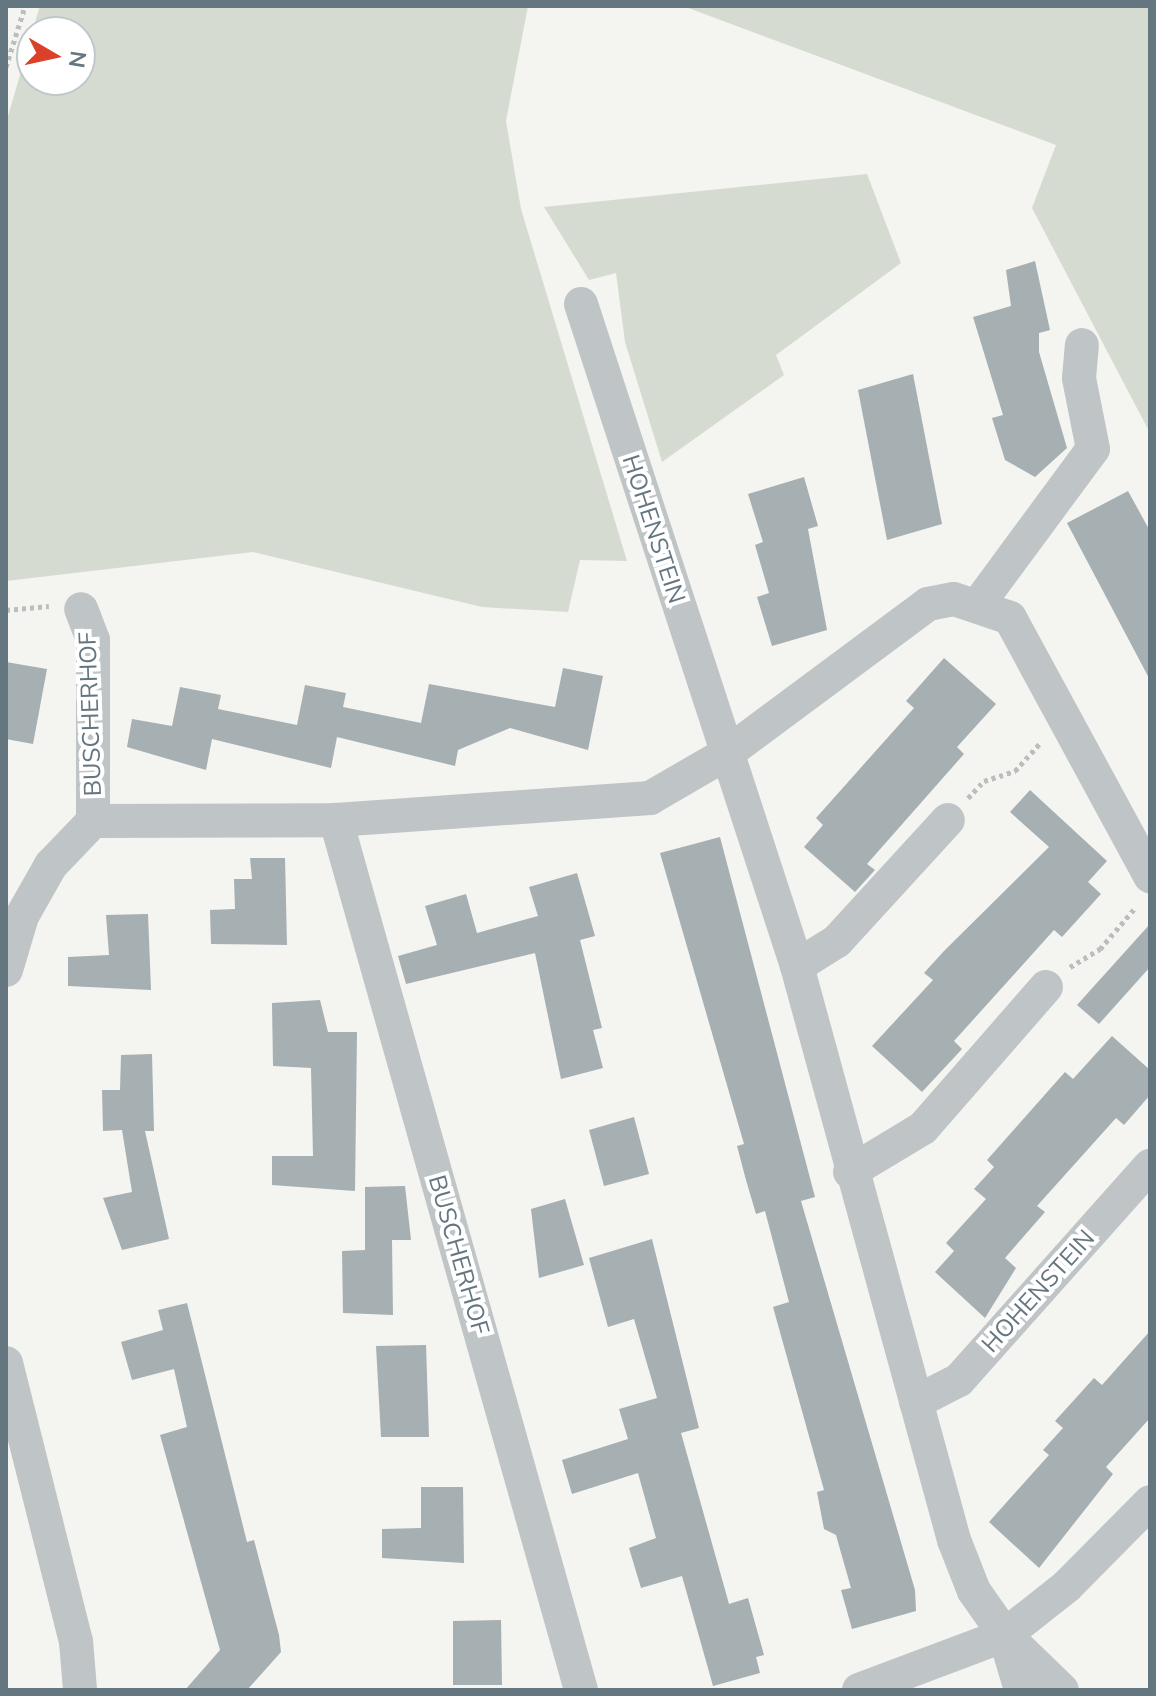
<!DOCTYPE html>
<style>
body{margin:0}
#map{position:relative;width:1156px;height:1696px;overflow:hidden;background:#f4f4f0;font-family:Mulish,sans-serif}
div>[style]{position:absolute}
.green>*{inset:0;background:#d6dbd1}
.building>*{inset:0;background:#a6afb2}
.path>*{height:5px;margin-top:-2.5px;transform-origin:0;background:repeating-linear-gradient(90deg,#bbbdbf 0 4px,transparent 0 8px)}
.minor>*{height:34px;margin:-17px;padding:0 17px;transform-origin:17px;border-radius:17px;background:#bfc4c6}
span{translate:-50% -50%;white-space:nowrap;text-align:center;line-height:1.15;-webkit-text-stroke:8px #fff;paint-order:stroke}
.street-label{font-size:24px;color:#647680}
.frame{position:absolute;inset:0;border:8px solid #647680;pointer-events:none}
.north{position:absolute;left:16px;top:16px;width:80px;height:80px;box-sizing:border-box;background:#fff;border:2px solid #c1c8cc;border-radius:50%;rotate:99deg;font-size:22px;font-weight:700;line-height:32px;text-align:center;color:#647680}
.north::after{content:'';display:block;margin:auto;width:28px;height:36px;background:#db4129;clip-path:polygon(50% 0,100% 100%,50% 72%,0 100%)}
</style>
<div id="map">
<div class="green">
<div style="clip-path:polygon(40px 6px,528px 6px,506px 121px,521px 209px,627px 561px,580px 560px,568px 612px,482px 607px,253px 552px,6px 581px,6px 123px,32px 34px,32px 80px,80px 80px,80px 32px,32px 32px)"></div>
<div style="clip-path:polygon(683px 6px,1150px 6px,1150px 433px,1032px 208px,1056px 145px)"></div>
<div style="clip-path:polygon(867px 174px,901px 263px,776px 355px,784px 375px,662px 462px,625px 342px,616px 273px,589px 280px,544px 207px)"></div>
</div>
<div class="building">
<div style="clip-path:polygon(1035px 261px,1050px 330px,1039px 333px,1039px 352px,1067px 448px,1035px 477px,1005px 460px,992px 418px,1003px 415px,973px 317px,1011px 306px,1006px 270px)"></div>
<div style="clip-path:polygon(913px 374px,942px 524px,887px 540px,858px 390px)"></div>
<div style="clip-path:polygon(804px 477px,818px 526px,808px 529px,827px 630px,772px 646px,757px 597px,769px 593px,755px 545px,763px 542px,748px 494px)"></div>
<div style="clip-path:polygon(1128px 491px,1150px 531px,1150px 680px,1067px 523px)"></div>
<div style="clip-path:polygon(944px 658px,996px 704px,957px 747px,964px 754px,867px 864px,875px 870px,855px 892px,804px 847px,823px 825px,816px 818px,914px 708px,906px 701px)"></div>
<div style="clip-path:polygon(6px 662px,47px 669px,33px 744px,6px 739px)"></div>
<div style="clip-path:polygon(563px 668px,603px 676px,588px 750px,510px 728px,458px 750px,455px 766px,337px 737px,331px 768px,212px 739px,206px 770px,127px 747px,132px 719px,172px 726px,180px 687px,221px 695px,218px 709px,297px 725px,305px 685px,346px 693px,343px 707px,421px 723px,429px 684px,555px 707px)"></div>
<div style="clip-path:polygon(1030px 790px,1107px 861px,1088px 882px,1101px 894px,1062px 937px,1054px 930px,954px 1041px,962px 1049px,922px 1092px,872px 1046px,933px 980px,924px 973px,944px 951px,1049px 847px,1010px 812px)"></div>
<div style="clip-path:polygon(720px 837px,815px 1197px,801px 1201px,915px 1590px,916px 1611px,852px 1629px,841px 1590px,851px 1588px,836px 1535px,824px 1529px,817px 1492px,824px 1490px,773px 1307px,789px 1302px,765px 1211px,756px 1214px,746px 1180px,737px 1146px,744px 1144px,660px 853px)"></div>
<div style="clip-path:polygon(250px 858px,285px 858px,287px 945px,211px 944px,210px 910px,235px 909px,234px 879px,252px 879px)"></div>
<div style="clip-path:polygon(577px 873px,595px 936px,580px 940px,602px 1028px,593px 1030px,603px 1068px,561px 1079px,535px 953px,406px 984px,398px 956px,437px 945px,425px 906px,466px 894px,477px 933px,538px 916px,529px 887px)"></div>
<div style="clip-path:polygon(148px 914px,151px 990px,68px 986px,68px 957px,109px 955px,106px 915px)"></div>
<div style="clip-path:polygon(1150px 924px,1150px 967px,1099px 1024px,1077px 1005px)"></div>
<div style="clip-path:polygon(320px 1000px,328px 1032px,357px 1032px,355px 1191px,272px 1185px,272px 1156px,313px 1156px,311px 1068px,273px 1066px,272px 1003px)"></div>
<div style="clip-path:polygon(1112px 1036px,1150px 1070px,1150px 1095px,1124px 1125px,1116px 1118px,1037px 1206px,1045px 1212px,1005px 1258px,1016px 1268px,985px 1318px,935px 1272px,954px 1251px,946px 1243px,986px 1199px,974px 1189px,994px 1167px,987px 1160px,1065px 1072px,1073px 1079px)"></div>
<div style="clip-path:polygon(152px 1054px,154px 1131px,145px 1131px,169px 1239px,122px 1250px,103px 1198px,132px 1192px,122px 1130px,103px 1131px,102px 1090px,120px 1090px,121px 1055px)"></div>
<div style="clip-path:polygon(634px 1117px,649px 1174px,604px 1186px,589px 1130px)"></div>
<div style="clip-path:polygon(405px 1186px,411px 1240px,392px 1240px,393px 1315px,343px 1313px,342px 1251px,365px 1250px,365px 1187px)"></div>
<div style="clip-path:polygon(565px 1199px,584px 1265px,539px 1278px,531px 1209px)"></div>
<div style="clip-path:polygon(652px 1239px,699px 1428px,681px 1433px,729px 1604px,748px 1598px,764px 1655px,756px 1657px,760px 1673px,713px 1686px,682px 1576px,641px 1588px,629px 1548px,656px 1538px,638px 1473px,572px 1494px,562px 1460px,628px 1439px,619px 1409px,657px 1398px,634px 1319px,608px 1327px,589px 1258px)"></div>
<div style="clip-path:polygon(187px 1303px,247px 1542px,254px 1540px,279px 1635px,281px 1652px,247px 1690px,185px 1690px,220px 1650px,160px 1435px,187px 1427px,174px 1369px,132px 1380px,121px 1342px,163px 1330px,158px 1310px)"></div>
<div style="clip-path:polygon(1150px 1331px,1150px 1418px,1106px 1467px,1113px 1474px,1039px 1568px,989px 1522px,1049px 1455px,1043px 1450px,1063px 1428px,1055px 1421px,1094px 1378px,1102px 1385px)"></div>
<div style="clip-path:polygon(426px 1345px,429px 1437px,381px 1437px,376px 1346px)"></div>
<div style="clip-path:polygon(421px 1487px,463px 1487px,464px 1563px,382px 1558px,382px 1529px,421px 1528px)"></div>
<div style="clip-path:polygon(501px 1620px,502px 1685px,453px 1685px,453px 1621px)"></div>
</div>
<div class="path">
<div style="left:6px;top:67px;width:64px;rotate:-72.7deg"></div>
<div style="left:6px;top:610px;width:43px;rotate:-5.3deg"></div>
<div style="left:968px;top:798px;width:23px;rotate:-47deg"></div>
<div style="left:984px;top:781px;width:33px;rotate:-18deg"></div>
<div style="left:1015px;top:771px;width:39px;rotate:-48deg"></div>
<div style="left:1070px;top:967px;width:35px;rotate:-31deg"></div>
<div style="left:1100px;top:949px;width:55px;rotate:-49.4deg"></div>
</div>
<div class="minor">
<div style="left:581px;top:304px;width:696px;rotate:71.93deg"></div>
<div style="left:797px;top:966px;width:595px;rotate:74.7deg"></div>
<div style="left:954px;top:1540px;width:55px;rotate:68.6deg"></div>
<div style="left:974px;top:1591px;width:54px;rotate:54.8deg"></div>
<div style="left:1005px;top:1635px;width:79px;rotate:44deg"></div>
<div style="left:980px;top:602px;width:190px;rotate:-53.6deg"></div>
<div style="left:1093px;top:449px;width:72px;rotate:-101.2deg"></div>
<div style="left:1079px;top:378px;width:33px;rotate:-85deg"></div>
<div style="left:93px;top:821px;width:243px;rotate:-0.2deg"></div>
<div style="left:797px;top:966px;width:47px;rotate:-32deg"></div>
<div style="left:837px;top:941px;width:164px;rotate:-47.5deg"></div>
<div style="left:6px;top:970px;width:56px;rotate:-73.5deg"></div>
<div style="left:22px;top:916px;width:59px;rotate:-60.4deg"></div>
<div style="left:51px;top:865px;width:61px;rotate:-46.3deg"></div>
<div style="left:93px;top:821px;width:181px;rotate:-90deg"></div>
<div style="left:93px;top:640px;width:33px;rotate:-111deg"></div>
<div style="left:850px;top:1172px;width:85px;rotate:-31.1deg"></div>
<div style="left:923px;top:1128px;width:187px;rotate:-48.9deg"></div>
<div style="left:6px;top:1363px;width:287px;rotate:75.9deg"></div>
<div style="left:76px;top:1641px;width:49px;rotate:85.3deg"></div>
<div style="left:916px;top:1402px;width:48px;rotate:-27.1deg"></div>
<div style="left:959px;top:1380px;width:287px;rotate:-48.3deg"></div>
<div style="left:1005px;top:1636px;width:56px;rotate:73.5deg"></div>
<div style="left:581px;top:1690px;width:904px;rotate:-105.73deg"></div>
<div style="left:336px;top:820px;width:315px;rotate:-4deg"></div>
<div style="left:650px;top:798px;width:88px;rotate:-30.1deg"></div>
<div style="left:726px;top:754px;width:252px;rotate:-36.6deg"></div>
<div style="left:928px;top:604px;width:26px;rotate:-11deg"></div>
<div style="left:954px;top:599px;width:59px;rotate:18.7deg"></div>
<div style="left:1010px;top:618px;width:294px;rotate:61.5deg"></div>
<div style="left:859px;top:1690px;width:156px;rotate:-20.6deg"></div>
<div style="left:1005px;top:1635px;width:79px;rotate:-38.3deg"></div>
<div style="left:1067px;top:1586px;width:118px;rotate:-45.3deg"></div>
</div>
<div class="street-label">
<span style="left:654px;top:529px;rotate:72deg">HOHENSTEIN</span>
<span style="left:90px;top:714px;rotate:-92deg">BUSCHERHOF</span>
<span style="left:459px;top:1255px;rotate:74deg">BUSCHERHOF</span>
<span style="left:1038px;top:1291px;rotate:-48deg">HOHENSTEIN</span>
</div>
<div class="frame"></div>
<div class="north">N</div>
</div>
